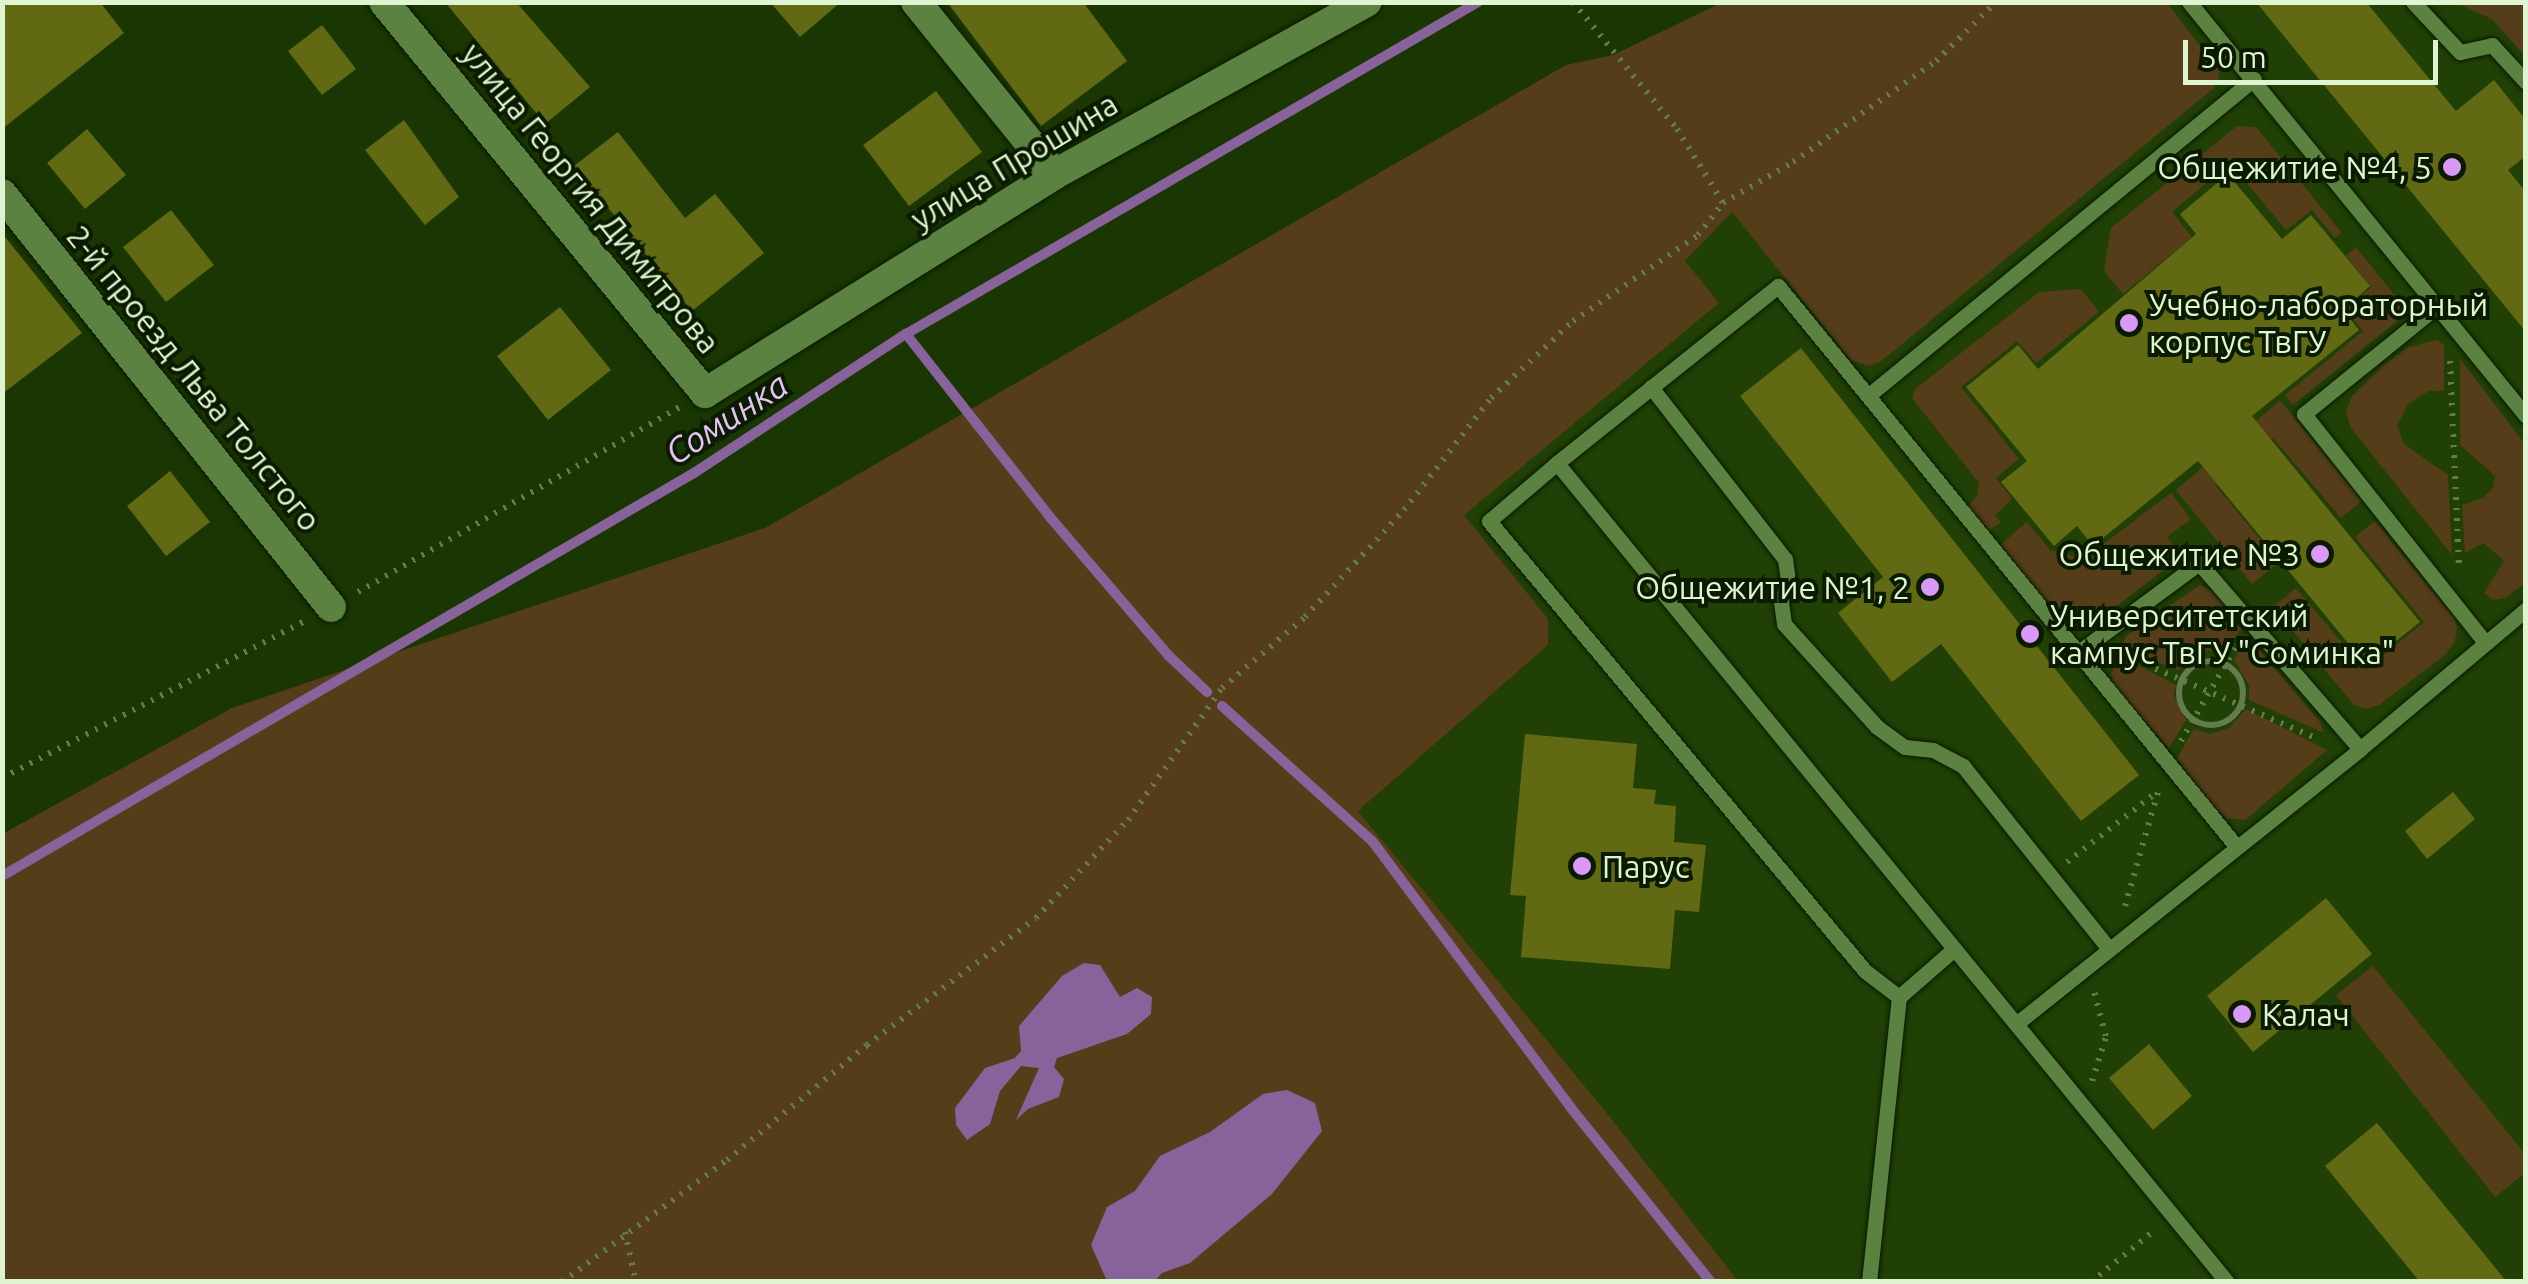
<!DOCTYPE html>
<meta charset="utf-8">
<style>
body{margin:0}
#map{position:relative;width:2528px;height:1284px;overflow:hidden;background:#1a3602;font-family:Ubuntu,sans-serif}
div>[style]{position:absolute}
.built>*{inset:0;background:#214005}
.green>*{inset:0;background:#553d1a}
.water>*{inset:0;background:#88629a}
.stream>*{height:10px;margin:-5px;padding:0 5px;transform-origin:5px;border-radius:5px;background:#88629a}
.building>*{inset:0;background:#626913}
.path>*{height:6px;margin-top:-3px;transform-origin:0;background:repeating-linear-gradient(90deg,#627c4e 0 2.5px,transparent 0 10.5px)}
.path>.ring{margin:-3px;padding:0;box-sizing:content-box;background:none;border:6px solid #627c4e;border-radius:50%}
.roads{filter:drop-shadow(0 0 2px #081b00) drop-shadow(0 0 2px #081b00)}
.lane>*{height:15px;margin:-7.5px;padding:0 7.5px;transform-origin:7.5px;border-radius:7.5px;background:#5b8241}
.street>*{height:30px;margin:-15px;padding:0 15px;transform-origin:15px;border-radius:15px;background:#5b8241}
.dots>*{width:28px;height:28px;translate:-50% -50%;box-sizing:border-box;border:5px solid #0b1b02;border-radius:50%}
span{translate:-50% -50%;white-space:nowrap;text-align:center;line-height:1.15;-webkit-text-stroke:8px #0b1b02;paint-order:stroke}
.street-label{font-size:32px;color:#dff5d2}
.poi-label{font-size:32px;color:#dff5d2}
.right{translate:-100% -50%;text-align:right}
.left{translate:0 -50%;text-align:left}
.water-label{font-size:35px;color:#e3c3f4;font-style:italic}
.frame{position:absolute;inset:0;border:5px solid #dff5d2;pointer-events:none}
.scale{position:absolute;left:2183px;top:40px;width:255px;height:45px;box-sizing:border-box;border:5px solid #dff5d2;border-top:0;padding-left:12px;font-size:30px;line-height:35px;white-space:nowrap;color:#dff5d2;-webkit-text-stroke:8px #0b1b02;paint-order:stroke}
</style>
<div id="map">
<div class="built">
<div style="clip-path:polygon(2082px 3px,2525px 3px,2525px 1281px,1738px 1281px,1606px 1112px,1358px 811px,1548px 645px,1548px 619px,1463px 515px,1718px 304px,1684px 261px,1733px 211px)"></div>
</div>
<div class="green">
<div style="clip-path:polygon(1721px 3px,2167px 3px,2218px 69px,2219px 77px,2214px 88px,1880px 362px,1869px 366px,1851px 360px,1732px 212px,1685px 261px,1719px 303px,1464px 515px,1548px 619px,1548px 645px,1358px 811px,1606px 1112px,1738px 1281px,3px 1281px,2px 834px,232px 708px,765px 528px,1566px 65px,1613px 55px)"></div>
<div style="clip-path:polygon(2457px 3px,2525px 3px,2525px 56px,2492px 19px)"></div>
<div style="clip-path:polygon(2237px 126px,2256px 127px,2342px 233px,2335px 238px,2312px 210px,2286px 230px,2230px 163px,2172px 212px,2192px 237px,2123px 294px,2104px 271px,2111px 228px)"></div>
<div style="clip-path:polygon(2356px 247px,2408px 312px,2293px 405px,2285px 395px,2363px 331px,2345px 309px,2371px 287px,2346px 256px)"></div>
<div style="clip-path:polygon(2081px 289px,2099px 312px,2036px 363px,2017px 341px,1961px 387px,2019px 459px,1996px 478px,2012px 499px,1995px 515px,2001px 522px,1989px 531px,1968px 507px,1977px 496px,1979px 483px,1912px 398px,1915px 389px,2039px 292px)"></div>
<div style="clip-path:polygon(2437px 340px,2444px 345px,2444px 391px,2429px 391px,2408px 404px,2397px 426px,2404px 444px,2448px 475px,2452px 555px,2351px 428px,2346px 412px,2352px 396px,2383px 366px,2409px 347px)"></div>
<div style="clip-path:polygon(2460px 359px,2525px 444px,2525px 583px,2505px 598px,2493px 600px,2484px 593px,2504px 561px,2484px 543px,2465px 553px,2462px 505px,2483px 498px,2493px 488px,2495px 476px,2460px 445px)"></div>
<div style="clip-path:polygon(2280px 400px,2362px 501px,2341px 518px,2273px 438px,2216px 486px,2279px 562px,2252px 584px,2176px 490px)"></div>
<div style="clip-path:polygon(2171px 493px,2191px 519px,2167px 537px,2181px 556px,2095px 623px,2077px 623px,2057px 613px,2000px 545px,2027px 522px,2050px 550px,2075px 557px,2093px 552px)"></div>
<div style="clip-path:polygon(2375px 521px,2454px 618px,2457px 627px,2455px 641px,2446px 654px,2379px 705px,2365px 709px,2354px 705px,2273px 607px,2296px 588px,2365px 670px,2424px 622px,2355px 537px)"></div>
<div style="clip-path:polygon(2200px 585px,2214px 593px,2244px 625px,2225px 653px,2208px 650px,2178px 670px,2121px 648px,2126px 636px)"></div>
<div style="clip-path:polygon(2246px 634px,2320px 722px,2324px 733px,2249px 700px,2249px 685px,2234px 660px)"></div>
<div style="clip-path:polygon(2118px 655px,2176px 685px,2174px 695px,2186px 720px,2169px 748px,2116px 689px,2111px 675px)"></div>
<div style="clip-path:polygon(2246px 709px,2327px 750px,2245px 820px,2227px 818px,2210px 804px,2177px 758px,2194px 729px,2210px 734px,2229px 728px)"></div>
<div style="clip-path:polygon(2373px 966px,2525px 1154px,2525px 1173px,2495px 1197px,2336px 995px)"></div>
</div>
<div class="water">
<div style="clip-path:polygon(1084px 963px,1100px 965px,1120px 997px,1137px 988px,1152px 997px,1151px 1014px,1127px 1034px,1057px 1058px,1054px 1067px,1064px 1079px,1059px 1097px,1028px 1109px,1016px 1120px,1039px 1068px,1021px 1066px,1000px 1091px,990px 1124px,967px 1140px,956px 1125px,955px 1108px,985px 1068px,1015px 1058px,1021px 1051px,1019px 1026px,1062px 976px)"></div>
<div style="clip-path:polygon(1287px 1090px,1315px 1103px,1322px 1131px,1272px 1194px,1190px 1263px,1162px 1273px,1155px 1281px,1107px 1281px,1091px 1245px,1107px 1207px,1135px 1191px,1160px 1156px,1210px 1132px,1263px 1094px)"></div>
</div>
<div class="stream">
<div style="left:906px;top:334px;width:231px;rotate:51.8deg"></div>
<div style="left:1049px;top:516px;width:183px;rotate:49.4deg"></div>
<div style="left:1168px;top:655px;width:54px;rotate:43.5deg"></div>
<div style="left:1222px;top:706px;width:203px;rotate:42deg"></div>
<div style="left:1373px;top:842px;width:332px;rotate:53.3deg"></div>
<div style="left:1571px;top:1108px;width:223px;rotate:51.2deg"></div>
<div style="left:2px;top:876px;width:801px;rotate:-30.22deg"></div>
<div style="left:694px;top:473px;width:254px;rotate:-33.3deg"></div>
<div style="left:906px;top:334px;width:661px;rotate:-30.13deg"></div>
</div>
<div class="building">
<div style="clip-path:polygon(2px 2px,100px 2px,124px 33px,2px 129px)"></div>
<div style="clip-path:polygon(445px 2px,516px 2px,590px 87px,545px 124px)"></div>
<div style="clip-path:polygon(770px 2px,841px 2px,800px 37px)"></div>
<div style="clip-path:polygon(947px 2px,1083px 2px,1127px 61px,1041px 126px)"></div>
<div style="clip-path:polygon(2256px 2px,2366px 2px,2456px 111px,2494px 80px,2526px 120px,2526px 156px,2508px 170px,2526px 192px,2526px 332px)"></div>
<div style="clip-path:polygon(322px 25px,356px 69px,322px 95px,288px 51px)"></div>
<div style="clip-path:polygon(936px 91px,982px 152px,909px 206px,863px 145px)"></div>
<div style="clip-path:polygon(404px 120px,459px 197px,425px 225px,365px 150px)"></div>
<div style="clip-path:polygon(87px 129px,126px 175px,85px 209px,47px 163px)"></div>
<div style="clip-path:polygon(618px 132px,685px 218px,715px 194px,764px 253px,692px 311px,574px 166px)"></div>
<div style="clip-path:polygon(2228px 174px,2282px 239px,2311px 215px,2370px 286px,2343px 310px,2359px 330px,2252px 416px,2420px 622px,2366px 665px,2198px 461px,2093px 546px,2077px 526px,2054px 546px,2001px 482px,2027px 461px,1966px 387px,2018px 345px,2038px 369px,2196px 234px,2180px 214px)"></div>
<div style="clip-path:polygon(171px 210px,214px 265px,166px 302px,123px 247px)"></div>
<div style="clip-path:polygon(2px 233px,82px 333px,2px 394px)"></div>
<div style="clip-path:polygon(560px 307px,611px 370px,548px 420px,497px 356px)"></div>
<div style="clip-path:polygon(1801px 348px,2139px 775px,2081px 821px,1941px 644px,1892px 682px,1838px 613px,1883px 577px,1740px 396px)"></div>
<div style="clip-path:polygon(170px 471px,210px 522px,166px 556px,127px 506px)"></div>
<div style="clip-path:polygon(1525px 734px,1637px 744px,1633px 788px,1656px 790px,1654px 804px,1676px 806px,1674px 842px,1706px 845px,1699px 912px,1675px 910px,1670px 969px,1521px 957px,1526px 896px,1510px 895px)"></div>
<div style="clip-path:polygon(2453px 792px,2475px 819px,2427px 859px,2405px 831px)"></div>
<div style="clip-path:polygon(2326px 898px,2372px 954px,2253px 1052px,2207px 996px)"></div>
<div style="clip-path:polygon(2149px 1044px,2192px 1096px,2153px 1130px,2109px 1078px)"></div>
<div style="clip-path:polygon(2377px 1123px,2507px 1282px,2420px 1282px,2325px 1166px)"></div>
</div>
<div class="path">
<div style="left:1573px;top:2px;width:164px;rotate:50.7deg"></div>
<div style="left:1677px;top:129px;width:87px;rotate:58.1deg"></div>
<div style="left:2450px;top:361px;width:208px;rotate:87.5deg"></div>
<div style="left:358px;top:592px;width:373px;rotate:-29.9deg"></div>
<div style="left:2117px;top:652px;width:217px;rotate:23.4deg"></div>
<div class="ring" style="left:2179px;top:661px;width:58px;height:58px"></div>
<div style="left:2181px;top:741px;width:113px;rotate:-59.8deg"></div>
<div style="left:2px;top:778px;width:339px;rotate:-27.4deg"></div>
<div style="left:2067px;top:862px;width:113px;rotate:-37.8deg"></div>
<div style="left:2125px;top:906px;width:123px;rotate:-73.9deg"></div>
<div style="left:2092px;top:1081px;width:47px;rotate:-72.7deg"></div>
<div style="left:2106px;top:1036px;width:46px;rotate:-105.3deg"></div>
<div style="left:625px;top:1232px;width:51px;rotate:77.6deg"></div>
<div style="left:562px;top:1282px;width:205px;rotate:-36.5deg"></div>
<div style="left:727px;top:1160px;width:181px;rotate:-39.4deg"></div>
<div style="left:867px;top:1045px;width:211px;rotate:-36.9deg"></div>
<div style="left:1036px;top:918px;width:134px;rotate:-46.8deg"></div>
<div style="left:1128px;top:820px;width:162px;rotate:-54.5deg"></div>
<div style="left:1222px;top:688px;width:109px;rotate:-40.5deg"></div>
<div style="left:1305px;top:617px;width:146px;rotate:-47.2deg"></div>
<div style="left:1404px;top:510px;width:142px;rotate:-52.2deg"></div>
<div style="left:1491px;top:398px;width:112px;rotate:-43.2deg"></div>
<div style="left:1573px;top:321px;width:152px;rotate:-34.5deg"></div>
<div style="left:1698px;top:235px;width:41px;rotate:-52deg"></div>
<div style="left:1723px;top:203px;width:81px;rotate:-30.4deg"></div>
<div style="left:1793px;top:162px;width:175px;rotate:-35.2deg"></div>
<div style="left:1936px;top:61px;width:84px;rotate:-44.5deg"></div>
<div style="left:2091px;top:1282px;width:82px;rotate:-39.1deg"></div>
</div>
<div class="roads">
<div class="lane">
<div style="left:2189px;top:2px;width:534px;rotate:50.85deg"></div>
<div style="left:2413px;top:2px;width:69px;rotate:46.8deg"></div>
<div style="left:2460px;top:52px;width:33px;rotate:-12deg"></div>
<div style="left:2492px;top:45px;width:50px;rotate:47.4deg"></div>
<div style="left:2436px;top:307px;width:170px;rotate:141deg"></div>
<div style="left:2304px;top:414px;width:290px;rotate:51.6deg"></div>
<div style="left:1651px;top:387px;width:218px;rotate:52.1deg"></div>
<div style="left:1785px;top:559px;width:22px;rotate:82deg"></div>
<div style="left:1788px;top:581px;width:22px;rotate:108deg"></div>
<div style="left:1781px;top:602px;width:22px;rotate:82deg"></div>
<div style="left:1784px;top:624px;width:139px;rotate:47.9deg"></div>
<div style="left:1877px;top:727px;width:34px;rotate:36deg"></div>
<div style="left:1905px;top:747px;width:28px;rotate:6deg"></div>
<div style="left:1933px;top:750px;width:34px;rotate:28deg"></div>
<div style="left:1963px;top:766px;width:234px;rotate:51.4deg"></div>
<div style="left:1869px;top:395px;width:498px;rotate:-39.4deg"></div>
<div style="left:1557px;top:463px;width:89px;rotate:139.5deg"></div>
<div style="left:1489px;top:521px;width:586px;rotate:50.12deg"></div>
<div style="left:1865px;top:971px;width:43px;rotate:37.4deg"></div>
<div style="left:1899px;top:997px;width:73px;rotate:-41.1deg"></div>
<div style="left:2076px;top:654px;width:153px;rotate:-36.5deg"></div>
<div style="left:2199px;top:563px;width:246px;rotate:49.1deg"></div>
<div style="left:2016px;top:1024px;width:440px;rotate:-38.6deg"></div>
<div style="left:2360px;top:749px;width:217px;rotate:-40.1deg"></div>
<div style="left:1869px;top:1282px;width:287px;rotate:-84deg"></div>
<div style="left:2227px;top:1282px;width:1058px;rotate:-129.29deg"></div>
<div style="left:1557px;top:463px;width:283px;rotate:-38.7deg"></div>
<div style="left:1778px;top:286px;width:723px;rotate:50.72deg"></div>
</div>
<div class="street">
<div style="left:384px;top:2px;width:506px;rotate:50.61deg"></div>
<div style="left:705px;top:393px;width:413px;rotate:-32deg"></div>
<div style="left:1055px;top:174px;width:356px;rotate:-28.9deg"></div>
<div style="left:916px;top:2px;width:221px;rotate:51.1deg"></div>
<div style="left:2px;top:194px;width:528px;rotate:51.46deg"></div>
</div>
</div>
<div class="dots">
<div style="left:2452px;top:167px;background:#d99af7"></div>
<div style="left:2129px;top:323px;background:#d99af7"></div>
<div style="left:2320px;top:554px;background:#d99af7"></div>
<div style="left:1930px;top:587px;background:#d99af7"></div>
<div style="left:2030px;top:634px;background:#d99af7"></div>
<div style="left:1582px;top:866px;background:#d99af7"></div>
<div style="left:2242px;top:1014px;background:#d99af7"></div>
</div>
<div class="street-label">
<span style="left:1014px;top:161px;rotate:-31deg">улица Прошина</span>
<span style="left:591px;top:198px;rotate:51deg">улица Георгия Димитрова</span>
<span style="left:194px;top:378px;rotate:51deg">2-й проезд Льва Толстого</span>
</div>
<div class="poi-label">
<span class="right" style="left:2432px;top:167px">Общежитие №4, 5</span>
<span class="left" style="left:2149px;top:323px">Учебно-лабораторный<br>корпус ТвГУ</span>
<span class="right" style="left:2300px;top:554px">Общежитие №3</span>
<span class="right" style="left:1910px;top:587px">Общежитие №1, 2</span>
<span class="left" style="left:2050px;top:634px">Университетский<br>кампус ТвГУ "Соминка"</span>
<span class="left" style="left:1602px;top:866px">Парус</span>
<span class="left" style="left:2262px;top:1014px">Калач</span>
</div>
<div class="water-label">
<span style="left:726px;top:418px;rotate:-33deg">Соминка</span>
</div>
<div class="frame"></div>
<div class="scale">50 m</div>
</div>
